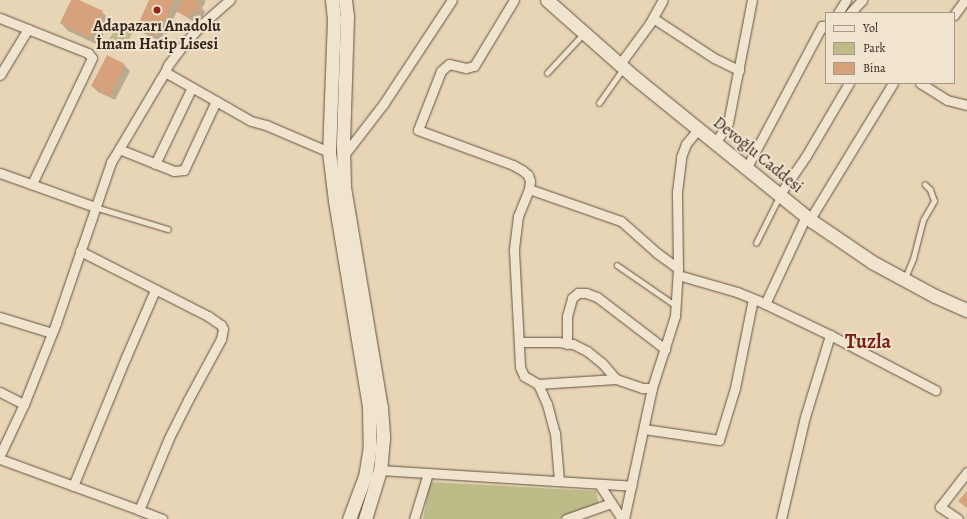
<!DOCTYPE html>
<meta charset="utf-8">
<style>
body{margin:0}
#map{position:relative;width:967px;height:519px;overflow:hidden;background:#e8d5b5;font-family:Alegreya,serif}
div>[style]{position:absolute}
.green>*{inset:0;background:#bdbb88}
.shadow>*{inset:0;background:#0003}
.building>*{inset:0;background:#d6a17b}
.roads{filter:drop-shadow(0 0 1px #625243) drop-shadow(0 0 1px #625243)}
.lane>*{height:4.5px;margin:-2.25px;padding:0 2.25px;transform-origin:2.25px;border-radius:2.25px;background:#f0e4cf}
.street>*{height:9px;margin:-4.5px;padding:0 4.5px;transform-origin:4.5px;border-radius:4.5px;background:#f0e4cf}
.secondary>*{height:13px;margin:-6.5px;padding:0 6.5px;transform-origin:6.5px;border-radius:6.5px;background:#f0e4cf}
.dots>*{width:11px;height:11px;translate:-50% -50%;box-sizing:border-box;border:2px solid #f0e4cf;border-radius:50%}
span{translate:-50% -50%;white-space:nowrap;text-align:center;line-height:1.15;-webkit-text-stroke:4px #f0e4cf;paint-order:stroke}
.poi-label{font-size:16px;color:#36261d;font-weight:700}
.street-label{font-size:16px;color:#36261d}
.district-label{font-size:20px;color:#7a1f14;font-weight:700}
.legend{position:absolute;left:825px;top:12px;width:130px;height:72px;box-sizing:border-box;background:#f0e4cf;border:1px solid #a69888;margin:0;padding:5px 7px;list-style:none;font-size:12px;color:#36261d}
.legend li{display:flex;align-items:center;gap:8px;height:20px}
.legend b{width:20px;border:1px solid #a69888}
</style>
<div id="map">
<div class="green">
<div style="clip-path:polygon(117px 26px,132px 34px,123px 50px,108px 41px)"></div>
<div style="clip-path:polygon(430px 482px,596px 491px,599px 506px,558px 519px,423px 519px)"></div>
</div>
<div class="shadow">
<div style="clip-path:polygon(72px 0,77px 0,102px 12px,110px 20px,98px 45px,68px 31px,61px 23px)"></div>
<div style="clip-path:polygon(150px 0,204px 0,206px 1px,202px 8px,205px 12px,202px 17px,198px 15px,194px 22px,177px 11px,166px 34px,164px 33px,160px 41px,145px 34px,140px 29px)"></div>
<div style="clip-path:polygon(124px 65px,130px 71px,115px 100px,98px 92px,92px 86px)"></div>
</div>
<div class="building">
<div style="clip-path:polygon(71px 0,79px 0,103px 11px,90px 38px,60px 23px)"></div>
<div style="clip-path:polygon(149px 0,174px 0,161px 29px,158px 28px,154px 36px,139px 29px,142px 21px,140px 20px)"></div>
<div style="clip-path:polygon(182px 0,198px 0,196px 3px,200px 5px,196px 12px,192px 10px,188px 18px,176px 11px)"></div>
<div style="clip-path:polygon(107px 55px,125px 64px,109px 96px,91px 86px)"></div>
<div style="clip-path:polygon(967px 491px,967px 508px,958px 501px)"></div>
</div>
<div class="roads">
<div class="lane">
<div style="left:547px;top:73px;width:54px;rotate:-47.2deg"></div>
<div style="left:599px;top:103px;width:42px;rotate:-54.8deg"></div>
<div style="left:95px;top:207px;width:76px;rotate:16.8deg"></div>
<div style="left:756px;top:243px;width:54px;rotate:-63.4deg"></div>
<div style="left:617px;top:265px;width:70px;rotate:34.6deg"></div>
<div style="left:905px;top:278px;width:21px;rotate:-67deg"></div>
<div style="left:913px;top:259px;width:40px;rotate:-75.6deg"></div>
<div style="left:923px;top:220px;width:22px;rotate:-60deg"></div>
<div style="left:934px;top:201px;width:12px;rotate:-110deg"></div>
<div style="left:930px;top:190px;width:7px;rotate:-135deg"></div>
</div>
<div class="street">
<div style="left:514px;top:0;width:77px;rotate:121.2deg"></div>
<div style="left:474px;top:66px;width:8px;rotate:166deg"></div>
<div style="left:466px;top:68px;width:17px;rotate:-167deg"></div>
<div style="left:449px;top:64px;width:11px;rotate:139deg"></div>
<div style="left:441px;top:71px;width:63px;rotate:111.3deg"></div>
<div style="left:418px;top:130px;width:101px;rotate:20.2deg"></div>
<div style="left:513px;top:165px;width:10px;rotate:29deg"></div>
<div style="left:522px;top:170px;width:8px;rotate:40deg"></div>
<div style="left:528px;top:175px;width:6px;rotate:72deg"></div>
<div style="left:530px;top:181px;width:8px;rotate:97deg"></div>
<div style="left:529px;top:189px;width:29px;rotate:112deg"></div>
<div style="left:518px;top:216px;width:35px;rotate:97deg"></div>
<div style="left:514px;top:251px;width:116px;rotate:87deg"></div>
<div style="left:520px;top:367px;width:10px;rotate:66deg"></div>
<div style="left:524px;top:376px;width:16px;rotate:30deg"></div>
<div style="left:538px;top:384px;width:22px;rotate:66deg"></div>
<div style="left:547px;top:404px;width:30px;rotate:75deg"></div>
<div style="left:555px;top:433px;width:48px;rotate:85.2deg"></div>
<div style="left:838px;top:13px;width:15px;rotate:-58deg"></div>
<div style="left:850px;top:13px;width:18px;rotate:-47deg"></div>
<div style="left:954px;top:15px;width:19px;rotate:-54deg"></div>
<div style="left:0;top:18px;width:95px;rotate:21.7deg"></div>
<div style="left:88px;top:53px;width:6px;rotate:51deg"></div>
<div style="left:92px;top:58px;width:140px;rotate:115.5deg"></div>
<div style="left:653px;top:18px;width:73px;rotate:33.3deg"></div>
<div style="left:714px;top:58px;width:28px;rotate:26deg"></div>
<div style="left:620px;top:64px;width:51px;rotate:-53.8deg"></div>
<div style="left:650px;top:23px;width:26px;rotate:-61deg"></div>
<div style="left:165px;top:72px;width:8px;rotate:-67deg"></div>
<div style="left:168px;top:65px;width:26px;rotate:-53deg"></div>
<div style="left:184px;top:44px;width:27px;rotate:-48deg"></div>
<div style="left:202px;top:24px;width:37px;rotate:-41deg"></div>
<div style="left:0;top:75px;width:54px;rotate:-58.7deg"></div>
<div style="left:920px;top:83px;width:32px;rotate:32deg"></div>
<div style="left:947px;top:100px;width:21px;rotate:14deg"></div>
<div style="left:216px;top:101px;width:40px;rotate:29.7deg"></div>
<div style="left:251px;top:121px;width:16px;rotate:15deg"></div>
<div style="left:266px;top:125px;width:69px;rotate:23.2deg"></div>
<div style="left:716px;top:142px;width:22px;rotate:-58deg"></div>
<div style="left:728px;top:123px;width:125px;rotate:-79deg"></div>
<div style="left:344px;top:155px;width:66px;rotate:-52.4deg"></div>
<div style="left:384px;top:103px;width:123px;rotate:-56.6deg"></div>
<div style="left:155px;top:164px;width:85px;rotate:-64.3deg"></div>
<div style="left:747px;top:167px;width:160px;rotate:-62deg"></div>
<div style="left:822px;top:26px;width:4px;rotate:27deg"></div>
<div style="left:0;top:173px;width:101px;rotate:19.7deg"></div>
<div style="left:529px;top:189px;width:97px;rotate:19.2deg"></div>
<div style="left:621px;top:221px;width:48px;rotate:41.6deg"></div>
<div style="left:657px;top:253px;width:26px;rotate:36deg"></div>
<div style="left:780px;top:194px;width:46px;rotate:-55.6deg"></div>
<div style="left:806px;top:156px;width:85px;rotate:-59.5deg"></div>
<div style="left:810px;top:219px;width:159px;rotate:-58.6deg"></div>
<div style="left:80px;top:251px;width:144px;rotate:26.9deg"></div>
<div style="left:208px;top:316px;width:16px;rotate:35deg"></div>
<div style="left:221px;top:325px;width:4px;rotate:63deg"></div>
<div style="left:223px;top:329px;width:10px;rotate:101deg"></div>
<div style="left:221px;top:339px;width:69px;rotate:118.4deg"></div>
<div style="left:188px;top:400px;width:42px;rotate:116.6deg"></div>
<div style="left:169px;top:438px;width:78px;rotate:112.6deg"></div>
<div style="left:139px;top:510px;width:25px;rotate:21deg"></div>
<div style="left:678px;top:275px;width:61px;rotate:16.1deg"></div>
<div style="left:737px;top:292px;width:24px;rotate:22deg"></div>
<div style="left:759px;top:301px;width:79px;rotate:25.6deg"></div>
<div style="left:830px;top:335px;width:119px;rotate:27.6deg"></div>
<div style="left:765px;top:304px;width:97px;rotate:-65deg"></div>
<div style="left:0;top:317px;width:54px;rotate:17.1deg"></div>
<div style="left:519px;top:342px;width:39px"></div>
<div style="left:558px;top:342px;width:15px;rotate:8deg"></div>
<div style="left:573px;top:344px;width:16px;rotate:27deg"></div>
<div style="left:587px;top:351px;width:19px;rotate:39deg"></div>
<div style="left:602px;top:363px;width:21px;rotate:49deg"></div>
<div style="left:567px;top:344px;width:28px;rotate:-90deg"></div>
<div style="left:567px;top:316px;width:19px;rotate:-74deg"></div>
<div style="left:572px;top:298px;width:8px;rotate:-40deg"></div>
<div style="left:578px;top:293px;width:8px"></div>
<div style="left:586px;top:293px;width:12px;rotate:20deg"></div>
<div style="left:597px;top:297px;width:86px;rotate:37.4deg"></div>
<div style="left:538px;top:384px;width:78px;rotate:-3.7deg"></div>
<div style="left:616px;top:379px;width:28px;rotate:19deg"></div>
<div style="left:642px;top:388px;width:10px"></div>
<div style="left:0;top:392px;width:27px;rotate:27deg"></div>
<div style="left:644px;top:429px;width:76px;rotate:8.3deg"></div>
<div style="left:719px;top:440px;width:54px;rotate:-72.9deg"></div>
<div style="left:735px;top:388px;width:91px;rotate:-78.6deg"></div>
<div style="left:0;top:455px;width:56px;rotate:-64.8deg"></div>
<div style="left:24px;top:404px;width:87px;rotate:-68.4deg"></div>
<div style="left:56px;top:323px;width:170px;rotate:-71.1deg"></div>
<div style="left:111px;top:162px;width:15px;rotate:-58deg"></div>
<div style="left:119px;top:149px;width:80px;rotate:-59.3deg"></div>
<div style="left:160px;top:80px;width:9px;rotate:-58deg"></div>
<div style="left:165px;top:72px;width:59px;rotate:29.6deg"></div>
<div style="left:216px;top:101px;width:76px;rotate:114.9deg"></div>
<div style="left:184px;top:170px;width:10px;rotate:174deg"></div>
<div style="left:174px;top:171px;width:59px;rotate:-158.2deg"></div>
<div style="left:0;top:459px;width:148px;rotate:20.1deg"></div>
<div style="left:380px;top:470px;width:252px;rotate:3.6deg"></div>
<div style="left:631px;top:486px;width:100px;rotate:-77.9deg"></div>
<div style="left:652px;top:388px;width:76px;rotate:-72.3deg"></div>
<div style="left:675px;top:316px;width:48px;rotate:-86.4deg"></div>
<div style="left:678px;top:268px;width:76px;rotate:-90.8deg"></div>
<div style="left:677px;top:192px;width:35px;rotate:-83deg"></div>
<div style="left:681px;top:157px;width:14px;rotate:-69deg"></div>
<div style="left:686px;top:144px;width:19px;rotate:-51deg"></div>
<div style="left:599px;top:484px;width:42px;rotate:56.7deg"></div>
<div style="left:73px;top:486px;width:139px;rotate:-67.7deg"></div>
<div style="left:126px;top:357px;width:73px;rotate:-66.6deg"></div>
<div style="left:414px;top:519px;width:48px;rotate:-73.1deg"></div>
<div style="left:566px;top:519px;width:48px;rotate:-19.6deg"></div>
<div style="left:624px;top:519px;width:34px;rotate:-78deg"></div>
<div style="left:781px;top:519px;width:105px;rotate:-76.8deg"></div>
<div style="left:805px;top:417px;width:86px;rotate:-73deg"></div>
<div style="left:958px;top:519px;width:22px;rotate:-146deg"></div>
<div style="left:940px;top:507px;width:44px;rotate:-52.4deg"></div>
</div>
<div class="secondary">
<div style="left:332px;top:0;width:18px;rotate:84deg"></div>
<div style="left:334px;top:18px;width:134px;rotate:92.1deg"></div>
<div style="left:329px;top:152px;width:49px;rotate:83deg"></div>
<div style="left:335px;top:201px;width:209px;rotate:80.6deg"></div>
<div style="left:369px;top:407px;width:39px;rotate:89deg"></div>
<div style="left:370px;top:446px;width:30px;rotate:99deg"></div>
<div style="left:365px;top:476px;width:46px;rotate:110.4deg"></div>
<div style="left:345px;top:0;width:16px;rotate:83deg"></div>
<div style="left:347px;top:16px;width:128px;rotate:91.8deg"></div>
<div style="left:343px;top:144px;width:43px;rotate:88.7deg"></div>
<div style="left:344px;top:187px;width:223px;rotate:80.5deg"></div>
<div style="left:381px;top:407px;width:31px;rotate:86deg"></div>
<div style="left:383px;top:438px;width:32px;rotate:95deg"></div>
<div style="left:380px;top:470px;width:51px;rotate:107deg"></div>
<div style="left:547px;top:0;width:116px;rotate:41.5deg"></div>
<div style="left:634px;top:77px;width:229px;rotate:39deg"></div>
<div style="left:812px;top:221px;width:73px;rotate:34.3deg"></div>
<div style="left:872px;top:262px;width:72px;rotate:28.4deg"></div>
<div style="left:935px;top:296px;width:35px;rotate:24deg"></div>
</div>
</div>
<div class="dots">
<div style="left:157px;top:10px;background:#8f2418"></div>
</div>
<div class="poi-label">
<span style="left:157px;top:35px">Adapazarı Anadolu<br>İmam Hatip Lisesi</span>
</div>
<div class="street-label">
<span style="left:758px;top:155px;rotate:39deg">Devoğlu Caddesi</span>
</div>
<div class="district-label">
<span style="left:868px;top:341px">Tuzla</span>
</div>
<ul class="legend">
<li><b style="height:5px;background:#f0e4cf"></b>Yol</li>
<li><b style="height:11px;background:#bdbb88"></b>Park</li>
<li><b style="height:11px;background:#d6a17b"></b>Bina</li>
</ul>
</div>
